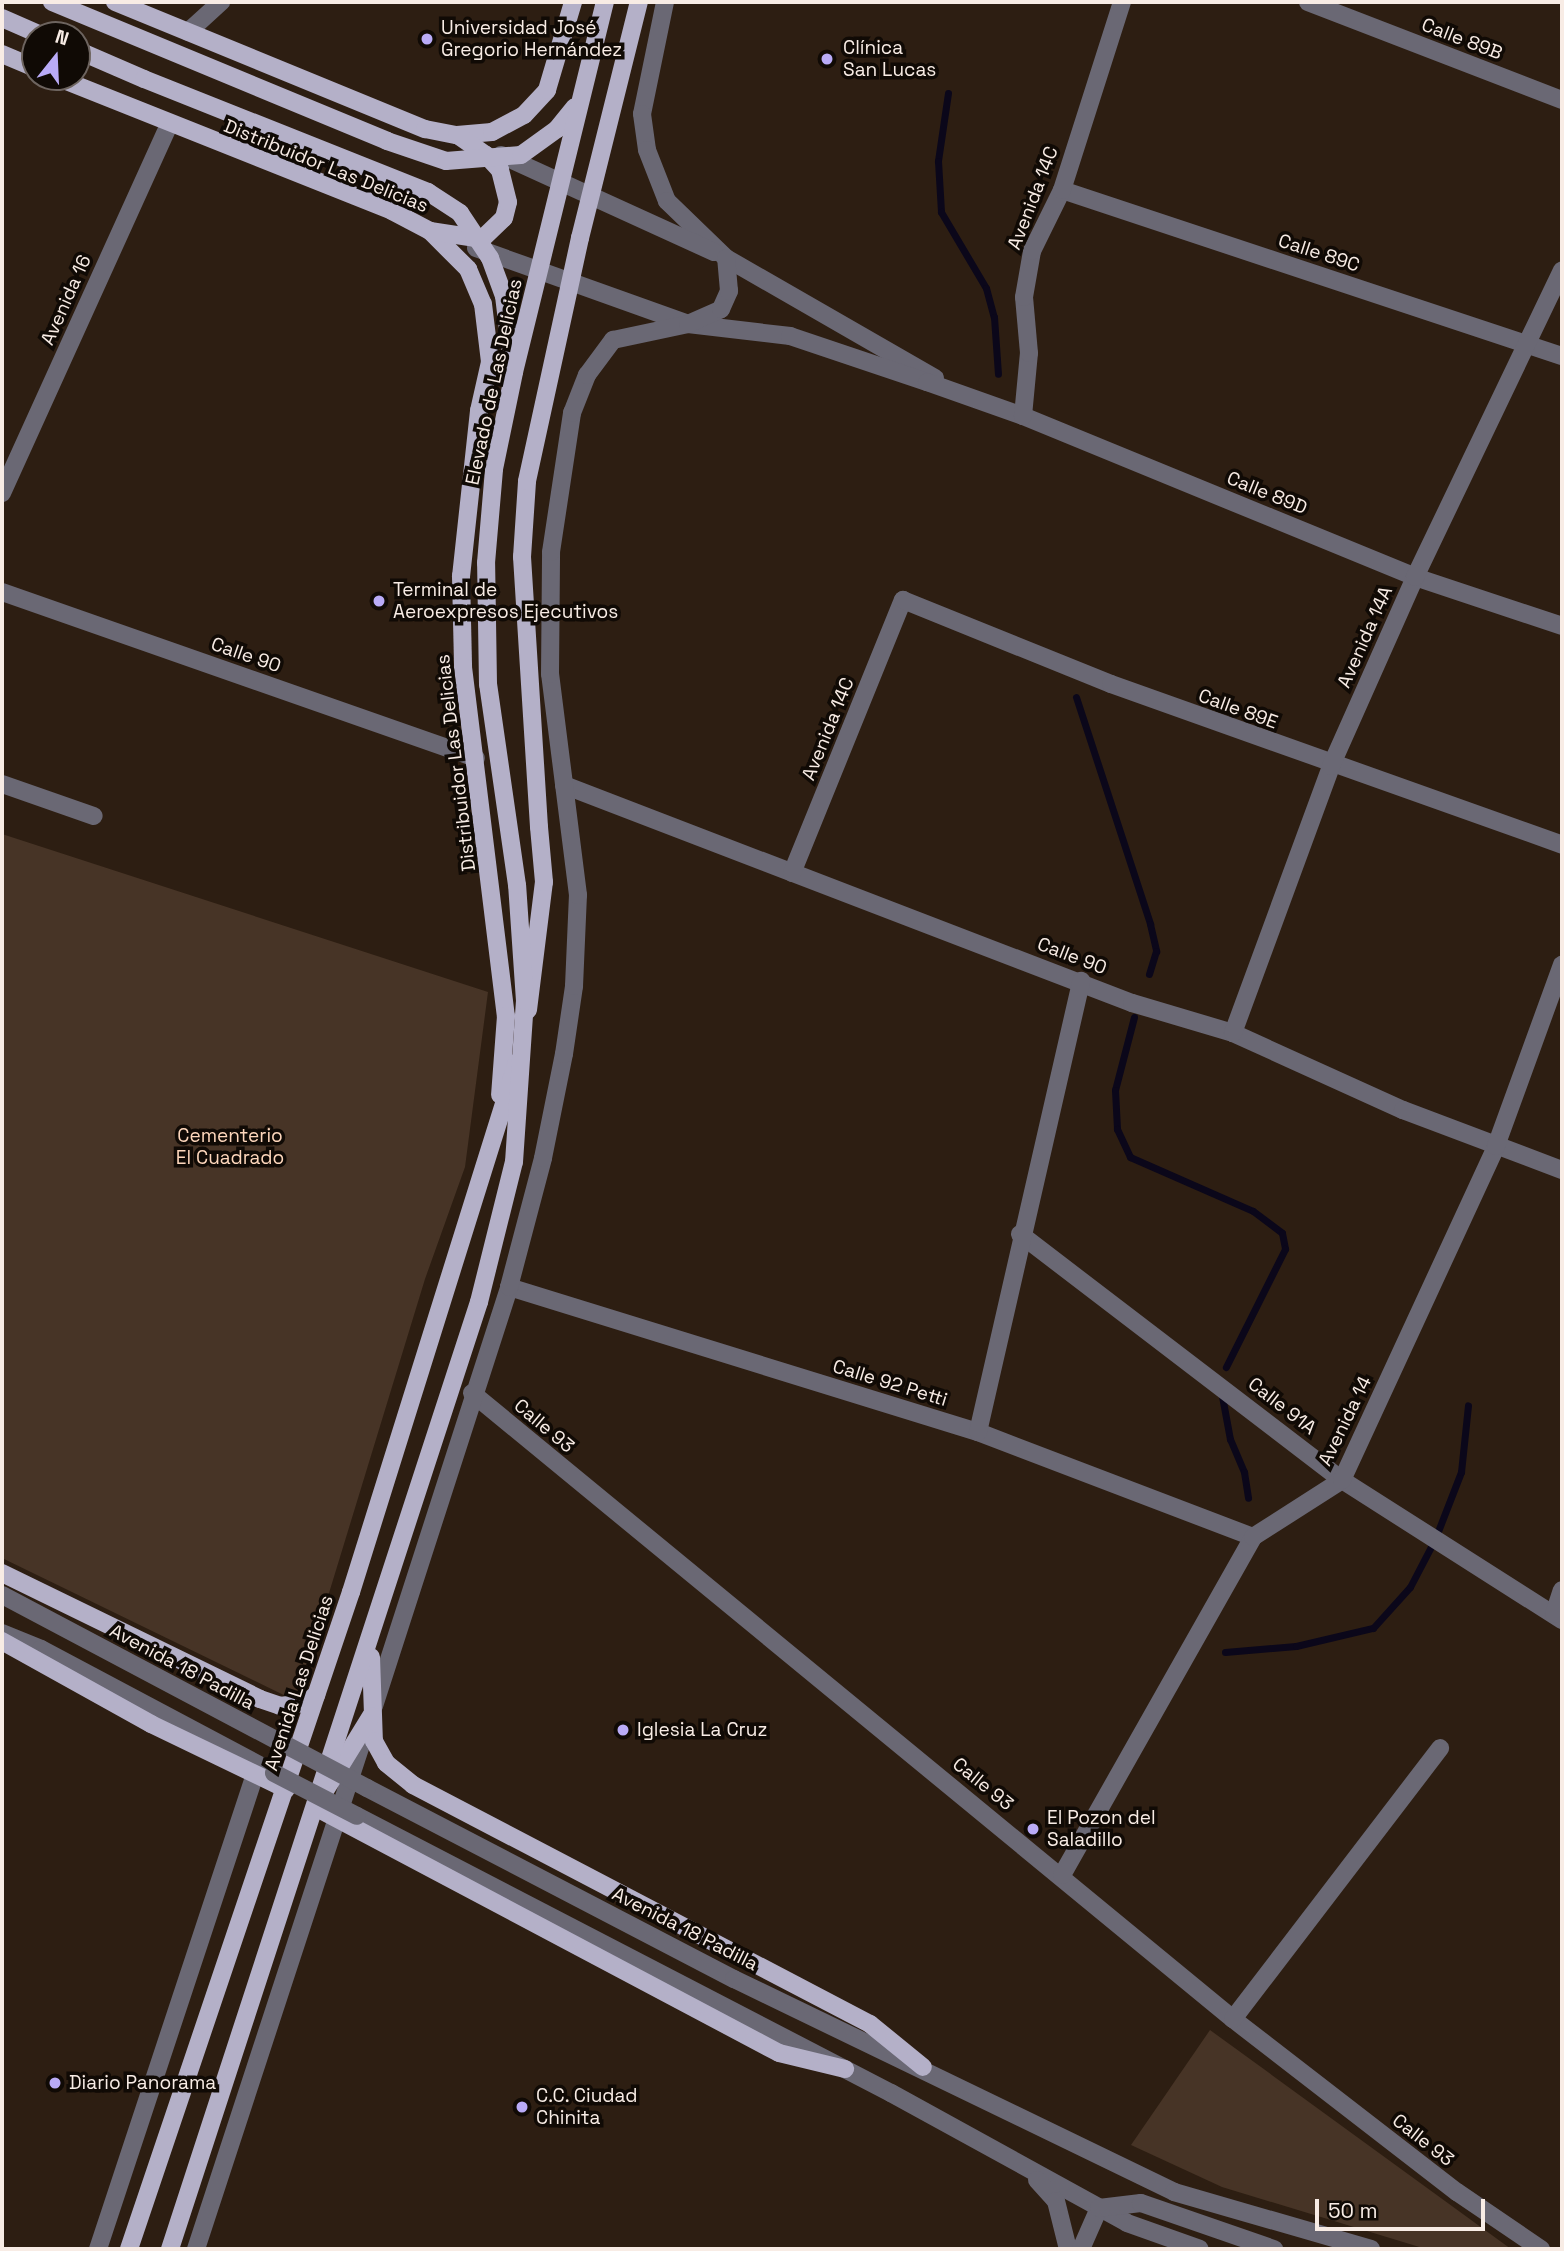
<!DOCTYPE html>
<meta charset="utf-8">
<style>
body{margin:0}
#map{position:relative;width:1564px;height:2251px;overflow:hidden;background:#2d1e12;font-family:"Space Grotesk",sans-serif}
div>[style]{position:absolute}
.green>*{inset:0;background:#473426}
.stream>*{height:7px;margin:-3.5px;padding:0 3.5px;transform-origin:3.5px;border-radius:3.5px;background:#0b071a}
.minor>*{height:18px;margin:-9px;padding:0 9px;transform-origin:9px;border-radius:9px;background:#6a6874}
.major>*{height:18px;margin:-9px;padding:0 9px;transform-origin:9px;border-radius:9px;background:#b4b0c8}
.minor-bridge>*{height:18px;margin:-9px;padding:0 9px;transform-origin:9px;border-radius:9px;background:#6a6874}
.major-bridge>*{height:18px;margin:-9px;padding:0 9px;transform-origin:9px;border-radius:9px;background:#b4b0c8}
.dots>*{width:19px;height:19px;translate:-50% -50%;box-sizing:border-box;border:4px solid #100a05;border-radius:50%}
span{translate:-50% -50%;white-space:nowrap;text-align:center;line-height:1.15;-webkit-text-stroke:7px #100a05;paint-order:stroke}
.poi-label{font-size:19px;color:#f8ece5}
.left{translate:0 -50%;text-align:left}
.street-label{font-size:19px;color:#f8ece5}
.park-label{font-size:19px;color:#fed7bc}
.frame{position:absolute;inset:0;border:4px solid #f8ece5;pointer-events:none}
.north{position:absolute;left:21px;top:21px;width:70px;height:70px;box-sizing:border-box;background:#100a05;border:2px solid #6d645f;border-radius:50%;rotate:18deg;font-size:19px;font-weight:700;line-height:28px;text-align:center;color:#f8ece5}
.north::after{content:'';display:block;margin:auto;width:24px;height:32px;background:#b9abf7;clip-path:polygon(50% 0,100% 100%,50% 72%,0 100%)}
.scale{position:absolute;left:1315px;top:2199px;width:170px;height:32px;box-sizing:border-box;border:4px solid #f8ece5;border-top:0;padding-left:9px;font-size:21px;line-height:24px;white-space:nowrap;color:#f8ece5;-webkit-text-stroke:5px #100a05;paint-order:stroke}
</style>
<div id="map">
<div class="green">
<div style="clip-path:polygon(2px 834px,488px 992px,465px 1167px,425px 1279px,296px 1701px,2px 1558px)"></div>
<div style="clip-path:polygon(1210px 2030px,1511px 2249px,1426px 2249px,1222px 2187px,1131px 2145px)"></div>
</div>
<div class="stream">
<div style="left:948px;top:93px;width:69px;rotate:98.4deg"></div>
<div style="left:938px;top:161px;width:51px;rotate:86.6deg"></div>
<div style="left:941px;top:212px;width:88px;rotate:59.4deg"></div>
<div style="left:986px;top:288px;width:30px;rotate:75deg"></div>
<div style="left:994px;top:317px;width:57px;rotate:86deg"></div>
<div style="left:1076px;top:697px;width:239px;rotate:71.9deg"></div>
<div style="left:1150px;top:924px;width:28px;rotate:77deg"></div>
<div style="left:1156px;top:951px;width:24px;rotate:107deg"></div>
<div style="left:1134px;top:1017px;width:75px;rotate:104.6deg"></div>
<div style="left:1115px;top:1090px;width:39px;rotate:87deg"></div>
<div style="left:1117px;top:1129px;width:31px;rotate:65deg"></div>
<div style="left:1130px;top:1157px;width:134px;rotate:23.7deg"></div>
<div style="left:1253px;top:1211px;width:36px;rotate:37deg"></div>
<div style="left:1282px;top:1233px;width:16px;rotate:79deg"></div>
<div style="left:1285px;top:1249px;width:132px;rotate:116.6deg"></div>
<div style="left:1222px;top:1396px;width:44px;rotate:79.5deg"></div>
<div style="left:1230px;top:1439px;width:36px;rotate:67deg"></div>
<div style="left:1244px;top:1472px;width:26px;rotate:81deg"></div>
<div style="left:1225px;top:1652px;width:71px;rotate:-4.8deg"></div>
<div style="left:1296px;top:1646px;width:79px;rotate:-13.2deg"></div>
<div style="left:1373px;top:1628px;width:55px;rotate:-47.9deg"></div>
<div style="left:1410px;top:1587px;width:54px;rotate:-62.5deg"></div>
<div style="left:1435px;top:1539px;width:72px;rotate:-68.8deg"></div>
<div style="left:1461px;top:1472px;width:67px;rotate:-84deg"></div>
</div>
<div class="minor">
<div style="left:665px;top:2px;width:114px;rotate:101.6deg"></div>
<div style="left:642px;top:114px;width:36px;rotate:82deg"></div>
<div style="left:647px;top:150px;width:55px;rotate:68.6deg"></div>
<div style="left:667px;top:201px;width:82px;rotate:44deg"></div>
<div style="left:726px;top:258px;width:241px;rotate:29.9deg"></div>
<div style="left:1308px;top:2px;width:272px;rotate:21.1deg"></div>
<div style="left:188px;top:32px;width:45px;rotate:-42.3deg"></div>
<div style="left:501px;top:155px;width:234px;rotate:24.5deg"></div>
<div style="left:1062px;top:190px;width:527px;rotate:18.37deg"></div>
<div style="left:476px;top:248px;width:225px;rotate:19.7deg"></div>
<div style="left:688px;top:324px;width:103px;rotate:6.7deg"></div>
<div style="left:790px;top:336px;width:145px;rotate:18.6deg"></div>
<div style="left:927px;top:382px;width:102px;rotate:19.5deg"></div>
<div style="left:1023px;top:416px;width:424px;rotate:22.3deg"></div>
<div style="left:1415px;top:577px;width:155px;rotate:18.4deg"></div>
<div style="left:1023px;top:416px;width:63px;rotate:-84.6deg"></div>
<div style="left:1029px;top:353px;width:56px;rotate:-95.1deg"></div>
<div style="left:1024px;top:297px;width:47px;rotate:-80.1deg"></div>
<div style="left:1032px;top:251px;width:68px;rotate:-63.8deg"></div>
<div style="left:1062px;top:190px;width:197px;rotate:-72.3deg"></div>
<div style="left:2px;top:493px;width:404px;rotate:-65.6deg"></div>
<div style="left:2px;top:592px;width:502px;rotate:19.3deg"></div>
<div style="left:2px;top:784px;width:97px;rotate:19.2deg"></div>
<div style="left:564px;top:785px;width:608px;rotate:21deg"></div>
<div style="left:1132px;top:1003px;width:105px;rotate:16.5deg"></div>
<div style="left:1233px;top:1033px;width:187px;rotate:24.4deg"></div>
<div style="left:1403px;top:1110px;width:170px;rotate:20.7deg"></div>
<div style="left:792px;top:873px;width:295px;rotate:-67.9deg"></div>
<div style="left:903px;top:600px;width:224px;rotate:22deg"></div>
<div style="left:1111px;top:684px;width:479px;rotate:19.6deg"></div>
<div style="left:1233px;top:1033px;width:284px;rotate:-69.8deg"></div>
<div style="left:1331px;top:766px;width:207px;rotate:-66deg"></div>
<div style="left:1415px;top:577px;width:340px;rotate:-64.4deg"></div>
<div style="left:1020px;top:1234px;width:405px;rotate:37.4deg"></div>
<div style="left:1342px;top:1480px;width:261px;rotate:32.5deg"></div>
<div style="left:509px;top:1287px;width:491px;rotate:17.2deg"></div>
<div style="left:978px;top:1432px;width:294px;rotate:20.9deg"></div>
<div style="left:472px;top:1393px;width:985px;rotate:39.44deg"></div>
<div style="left:1233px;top:2019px;width:283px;rotate:37.7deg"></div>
<div style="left:1457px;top:2192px;width:102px;rotate:34.2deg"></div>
<div style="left:978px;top:1432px;width:463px;rotate:-77.1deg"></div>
<div style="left:2px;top:1595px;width:319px;rotate:27.9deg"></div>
<div style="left:1554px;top:1614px;width:25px;rotate:-72deg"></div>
<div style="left:2px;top:1633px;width:42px;rotate:22.3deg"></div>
<div style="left:41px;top:1649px;width:264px;rotate:28deg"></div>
<div style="left:374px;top:1706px;width:440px;rotate:-72.1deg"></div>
<div style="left:509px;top:1287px;width:133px;rotate:-75.2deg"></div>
<div style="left:543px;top:1158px;width:106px;rotate:-78.6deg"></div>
<div style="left:564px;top:1054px;width:69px;rotate:-81.6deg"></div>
<div style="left:574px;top:986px;width:91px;rotate:-87.5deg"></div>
<div style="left:578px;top:895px;width:223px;rotate:-97.2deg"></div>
<div style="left:550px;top:674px;width:122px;rotate:-89.5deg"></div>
<div style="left:551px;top:552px;width:141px;rotate:-81.4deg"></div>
<div style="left:572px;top:413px;width:41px;rotate:-68.5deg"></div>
<div style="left:587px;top:375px;width:44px;rotate:-53.4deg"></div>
<div style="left:613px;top:340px;width:77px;rotate:-12deg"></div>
<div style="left:688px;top:324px;width:36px;rotate:-24deg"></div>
<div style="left:721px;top:309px;width:20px;rotate:-66deg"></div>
<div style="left:729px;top:291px;width:33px;rotate:-95deg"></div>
<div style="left:367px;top:1788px;width:414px;rotate:27.5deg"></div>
<div style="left:734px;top:1979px;width:489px;rotate:25.8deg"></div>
<div style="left:1174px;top:2192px;width:205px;rotate:16.1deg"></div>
<div style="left:357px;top:1816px;width:602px;rotate:27.42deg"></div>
<div style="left:891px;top:2093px;width:269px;rotate:28.8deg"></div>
<div style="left:1127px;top:2223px;width:77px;rotate:19.6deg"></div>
<div style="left:1062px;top:1875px;width:388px;rotate:-60.5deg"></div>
<div style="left:1253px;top:1537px;width:106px;rotate:-32.6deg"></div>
<div style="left:1342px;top:1480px;width:368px;rotate:-65.2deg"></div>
<div style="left:1496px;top:1146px;width:193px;rotate:-70deg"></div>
<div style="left:1233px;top:2019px;width:341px;rotate:-52.6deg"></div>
<div style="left:1037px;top:2180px;width:28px;rotate:48deg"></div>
<div style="left:1056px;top:2201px;width:49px;rotate:76deg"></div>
<div style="left:98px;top:2249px;width:499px;rotate:-71.7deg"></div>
<div style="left:196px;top:2249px;width:543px;rotate:-71.87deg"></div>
<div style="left:1081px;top:2249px;width:45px;rotate:-66.3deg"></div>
<div style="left:1099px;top:2208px;width:42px;rotate:-6.8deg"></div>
<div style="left:1141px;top:2203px;width:141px;rotate:19.1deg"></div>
</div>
<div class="major">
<div style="left:115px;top:2px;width:335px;rotate:22.3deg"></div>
<div style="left:425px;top:129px;width:33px;rotate:11deg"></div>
<div style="left:457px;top:135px;width:35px;rotate:-5deg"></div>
<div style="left:492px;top:132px;width:36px;rotate:-28deg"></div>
<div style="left:524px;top:115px;width:34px;rotate:-47deg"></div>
<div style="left:547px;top:90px;width:92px;rotate:-73.5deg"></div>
<div style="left:2px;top:18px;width:43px;rotate:23.6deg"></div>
<div style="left:77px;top:50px;width:73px;rotate:23.4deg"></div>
<div style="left:2px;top:54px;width:36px;rotate:23deg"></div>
<div style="left:56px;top:77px;width:362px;rotate:21.7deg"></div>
<div style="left:392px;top:211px;width:43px;rotate:27.8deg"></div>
<div style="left:430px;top:231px;width:54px;rotate:45deg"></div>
<div style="left:468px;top:269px;width:38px;rotate:67deg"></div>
<div style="left:483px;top:304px;width:58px;rotate:83.1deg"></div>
<div style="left:490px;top:362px;width:50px;rotate:102.7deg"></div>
<div style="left:479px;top:411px;width:166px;rotate:96.2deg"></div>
<div style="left:461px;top:576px;width:91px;rotate:88.7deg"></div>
<div style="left:463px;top:667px;width:352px;rotate:83deg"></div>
<div style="left:506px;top:1016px;width:79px;rotate:94.3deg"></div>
<div style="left:430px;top:231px;width:53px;rotate:8.7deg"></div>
<div style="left:482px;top:239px;width:30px;rotate:-44deg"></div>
<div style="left:504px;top:218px;width:16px;rotate:-76deg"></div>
<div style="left:508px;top:202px;width:33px;rotate:-104deg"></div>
<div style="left:500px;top:170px;width:21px;rotate:-133deg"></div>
<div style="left:486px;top:155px;width:35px;rotate:-145deg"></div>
<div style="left:528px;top:1010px;width:129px;rotate:-82.9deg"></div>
<div style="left:544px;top:882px;width:55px;rotate:-95.2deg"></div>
<div style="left:2px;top:1573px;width:287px;rotate:26deg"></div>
<div style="left:260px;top:1699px;width:21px;rotate:19deg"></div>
<div style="left:280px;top:1706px;width:25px;rotate:-7deg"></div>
<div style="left:305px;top:1703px;width:14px;rotate:-36deg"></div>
<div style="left:2px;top:1641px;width:171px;rotate:29.1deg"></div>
<div style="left:151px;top:1724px;width:150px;rotate:25.7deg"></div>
<div style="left:371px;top:1657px;width:84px;rotate:88deg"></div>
<div style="left:374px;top:1741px;width:25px;rotate:61deg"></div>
<div style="left:386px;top:1763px;width:35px;rotate:39deg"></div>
<div style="left:413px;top:1785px;width:516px;rotate:27.61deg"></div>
<div style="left:870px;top:2024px;width:68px;rotate:39.1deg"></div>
<div style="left:371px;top:1716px;width:107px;rotate:121.6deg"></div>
<div style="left:315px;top:1807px;width:525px;rotate:27.93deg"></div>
<div style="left:779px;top:2053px;width:68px;rotate:13.6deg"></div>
<div style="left:129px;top:2249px;width:693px;rotate:-71.33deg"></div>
<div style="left:351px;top:1592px;width:555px;rotate:-72.61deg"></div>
<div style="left:170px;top:2249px;width:996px;rotate:-71.93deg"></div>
<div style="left:479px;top:1302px;width:144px;rotate:-76deg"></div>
</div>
<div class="minor-bridge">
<div style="left:284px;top:1744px;width:94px;rotate:27.9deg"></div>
<div style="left:274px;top:1773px;width:93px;rotate:27.4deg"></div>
</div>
<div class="major-bridge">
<div style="left:52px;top:2px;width:363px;rotate:22.5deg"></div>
<div style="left:387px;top:141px;width:62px;rotate:18.7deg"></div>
<div style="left:446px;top:161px;width:75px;rotate:-4.6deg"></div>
<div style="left:521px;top:155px;width:44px;rotate:-35.8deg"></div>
<div style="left:557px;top:129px;width:28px;rotate:-51deg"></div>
<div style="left:144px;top:79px;width:306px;rotate:21.7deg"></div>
<div style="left:428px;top:192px;width:38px;rotate:33deg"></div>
<div style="left:460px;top:213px;width:54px;rotate:56.3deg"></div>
<div style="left:490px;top:258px;width:40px;rotate:69.8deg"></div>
<div style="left:504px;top:296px;width:66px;rotate:83.1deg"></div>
<div style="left:539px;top:827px;width:271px;rotate:-93.6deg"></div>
<div style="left:522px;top:557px;width:76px;rotate:-86.2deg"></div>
<div style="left:527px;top:481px;width:249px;rotate:-77.7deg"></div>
<div style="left:580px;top:238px;width:243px;rotate:-76deg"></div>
<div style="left:514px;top:1162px;width:161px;rotate:-86.1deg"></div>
<div style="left:525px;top:1001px;width:116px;rotate:-93.9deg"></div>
<div style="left:517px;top:885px;width:203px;rotate:-98.2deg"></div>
<div style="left:488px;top:684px;width:121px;rotate:-90.9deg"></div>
<div style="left:486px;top:563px;width:94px;rotate:-85.1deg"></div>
<div style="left:494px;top:469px;width:99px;rotate:-78.3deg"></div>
<div style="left:514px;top:372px;width:381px;rotate:-76.2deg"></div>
</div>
<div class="dots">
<div style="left:427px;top:39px;background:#b9abf7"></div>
<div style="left:827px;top:59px;background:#b9abf7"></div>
<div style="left:379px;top:601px;background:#b9abf7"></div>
<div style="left:623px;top:1730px;background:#b9abf7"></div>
<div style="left:1033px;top:1829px;background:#b9abf7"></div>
<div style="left:55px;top:2083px;background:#b9abf7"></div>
<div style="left:522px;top:2107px;background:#b9abf7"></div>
</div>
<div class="poi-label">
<span class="left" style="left:441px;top:39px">Universidad José<br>Gregorio Hernández</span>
<span class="left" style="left:843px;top:59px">Clínica<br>San Lucas</span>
<span class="left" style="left:393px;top:601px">Terminal de<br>Aeroexpresos Ejecutivos</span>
<span class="left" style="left:637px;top:1730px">Iglesia La Cruz</span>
<span class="left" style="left:1047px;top:1829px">El Pozon del<br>Saladillo</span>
<span class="left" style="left:69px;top:2083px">Diario Panorama</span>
<span class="left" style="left:536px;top:2107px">C.C. Ciudad<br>Chinita</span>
</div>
<div class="street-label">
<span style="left:1462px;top:39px;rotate:21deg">Calle 89B</span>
<span style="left:326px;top:166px;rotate:22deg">Distribuidor Las Delicias</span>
<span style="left:1033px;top:198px;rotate:-69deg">Avenida 14C</span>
<span style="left:1319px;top:253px;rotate:18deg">Calle 89C</span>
<span style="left:66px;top:300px;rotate:-66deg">Avenida 16</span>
<span style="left:494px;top:382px;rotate:-78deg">Elevado de Las Delicias</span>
<span style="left:1267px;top:493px;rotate:22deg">Calle 89D</span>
<span style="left:1365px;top:637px;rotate:-66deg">Avenida 14A</span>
<span style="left:246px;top:655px;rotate:19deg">Calle 90</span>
<span style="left:1238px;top:709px;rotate:20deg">Calle 89E</span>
<span style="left:828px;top:729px;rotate:-68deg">Avenida 14C</span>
<span style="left:456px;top:763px;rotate:-97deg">Distribuidor Las Delicias</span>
<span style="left:1072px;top:956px;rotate:21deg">Calle 90</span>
<span style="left:890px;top:1383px;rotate:17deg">Calle 92 Petti</span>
<span style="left:1282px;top:1406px;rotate:38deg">Calle 91A</span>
<span style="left:1345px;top:1421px;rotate:-64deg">Avenida 14</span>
<span style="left:544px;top:1426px;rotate:40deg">Calle 93</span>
<span style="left:182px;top:1667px;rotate:28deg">Avenida 18 Padilla</span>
<span style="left:299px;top:1683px;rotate:-72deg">Avenida Las Delicias</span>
<span style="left:983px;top:1784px;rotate:39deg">Calle 93</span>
<span style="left:685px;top:1929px;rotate:27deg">Avenida 18 Padilla</span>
<span style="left:1423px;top:2140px;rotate:38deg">Calle 93</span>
</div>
<div class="park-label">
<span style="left:230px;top:1147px">Cementerio<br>El Cuadrado</span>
</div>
<div class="frame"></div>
<div class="north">N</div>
<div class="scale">50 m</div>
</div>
